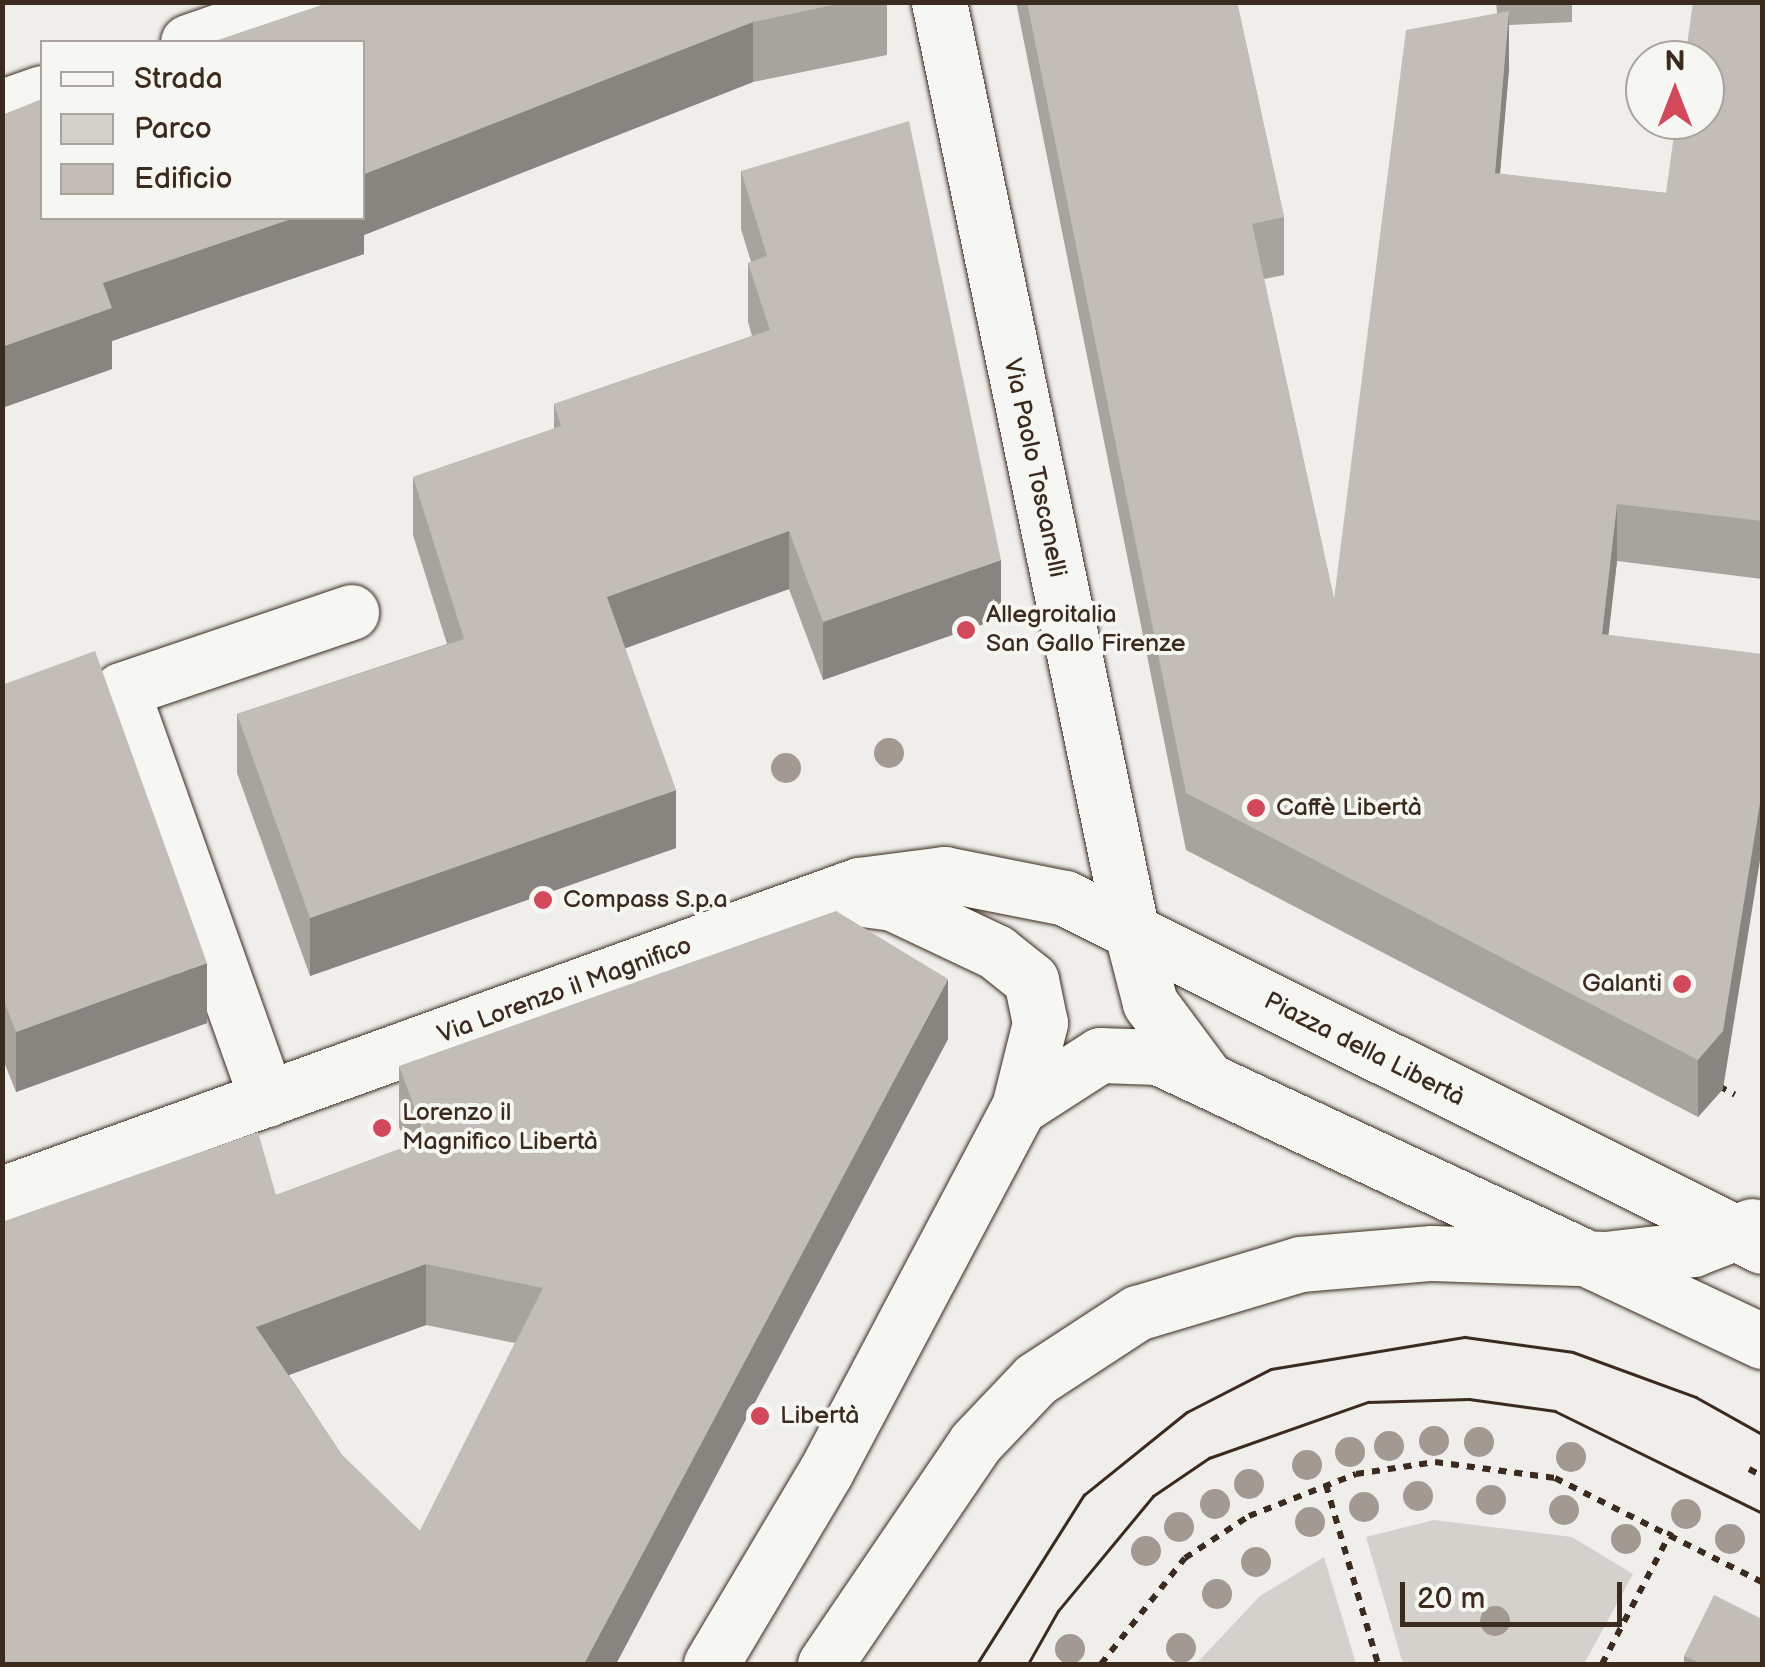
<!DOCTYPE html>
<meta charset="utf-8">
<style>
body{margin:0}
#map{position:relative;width:1765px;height:1667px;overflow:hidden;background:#efeeea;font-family:"Balsamiq Sans",sans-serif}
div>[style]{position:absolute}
.green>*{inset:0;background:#d4d1cc}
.path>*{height:6px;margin-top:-3px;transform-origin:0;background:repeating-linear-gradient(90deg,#3b2a1e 0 8px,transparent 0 16px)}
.roads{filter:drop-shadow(0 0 2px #3b2a1e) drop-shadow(0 0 2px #3b2a1e)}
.minor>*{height:55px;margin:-27.5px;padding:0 27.5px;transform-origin:27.5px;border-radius:27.5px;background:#f6f6f2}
.major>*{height:55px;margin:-27.5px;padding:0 27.5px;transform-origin:27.5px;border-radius:27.5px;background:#f6f6f2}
.tram>*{height:2.5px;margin:-1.25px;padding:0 1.25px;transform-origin:1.25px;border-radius:1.25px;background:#3b2a1e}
.trees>*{width:30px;height:30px;margin:-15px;border-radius:50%;background:#a19992}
.wall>*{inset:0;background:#a7a39d}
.shaded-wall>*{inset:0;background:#888480}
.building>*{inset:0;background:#c2bdb7}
.dots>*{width:28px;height:28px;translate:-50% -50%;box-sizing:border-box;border:5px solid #f6f6f2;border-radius:50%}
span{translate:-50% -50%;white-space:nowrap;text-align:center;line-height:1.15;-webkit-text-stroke:8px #f6f6f2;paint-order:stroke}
.street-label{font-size:25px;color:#3b2a1e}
.poi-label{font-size:25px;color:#3b2a1e}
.left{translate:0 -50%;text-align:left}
.right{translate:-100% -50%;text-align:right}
.frame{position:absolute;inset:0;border:5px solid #3b2a1e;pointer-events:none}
.legend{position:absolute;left:40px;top:40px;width:325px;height:180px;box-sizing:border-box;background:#f6f6f2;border:2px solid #aba49d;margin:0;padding:12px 18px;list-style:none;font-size:30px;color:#3b2a1e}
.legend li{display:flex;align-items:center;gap:20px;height:50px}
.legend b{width:50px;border:2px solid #aba49d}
.north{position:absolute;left:1625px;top:40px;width:100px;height:100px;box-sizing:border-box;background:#f6f6f2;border:2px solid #aba49d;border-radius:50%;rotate:0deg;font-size:28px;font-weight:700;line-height:40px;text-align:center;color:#3b2a1e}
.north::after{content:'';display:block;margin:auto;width:35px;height:45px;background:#d1495b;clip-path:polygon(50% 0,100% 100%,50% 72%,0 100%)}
.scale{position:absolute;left:1400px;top:1582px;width:222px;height:45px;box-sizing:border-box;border:5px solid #3b2a1e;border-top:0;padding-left:12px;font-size:30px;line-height:35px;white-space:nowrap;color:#3b2a1e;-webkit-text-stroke:8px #f6f6f2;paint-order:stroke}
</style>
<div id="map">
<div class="green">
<div style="clip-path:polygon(1434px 1520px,1572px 1537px,1633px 1574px,1584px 1664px,1403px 1664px,1366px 1537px)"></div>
<div style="clip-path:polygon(1324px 1557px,1356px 1664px,1196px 1664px,1260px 1596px)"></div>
</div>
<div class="path">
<div style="left:1719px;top:1086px;width:18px;rotate:29deg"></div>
<div style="left:1749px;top:1469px;width:15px;rotate:28deg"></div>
<div style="left:1326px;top:1485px;width:186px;rotate:73.8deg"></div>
<div style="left:1101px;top:1664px;width:135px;rotate:-51.6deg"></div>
<div style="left:1185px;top:1558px;width:77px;rotate:-33.3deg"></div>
<div style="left:1249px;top:1516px;width:115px;rotate:-21.4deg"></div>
<div style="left:1356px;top:1474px;width:80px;rotate:-8.6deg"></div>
<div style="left:1435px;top:1462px;width:121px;rotate:7.6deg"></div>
<div style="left:1555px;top:1478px;width:232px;rotate:26.7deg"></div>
<div style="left:1602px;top:1664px;width:149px;rotate:-62.4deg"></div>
</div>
<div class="roads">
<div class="minor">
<div style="left:939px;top:2px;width:951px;rotate:78.29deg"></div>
<div style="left:1132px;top:933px;width:72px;rotate:75.6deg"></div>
<div style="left:1150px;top:1003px;width:89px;rotate:53.3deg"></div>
<div style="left:267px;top:1099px;width:434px;rotate:-109.6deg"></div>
<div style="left:121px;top:690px;width:243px;rotate:-18.7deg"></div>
<div style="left:1019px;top:1107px;width:96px;rotate:-32.7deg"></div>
<div style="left:1100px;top:1055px;width:58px;rotate:2deg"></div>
<div style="left:1158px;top:1057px;width:464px;rotate:25.1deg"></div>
<div style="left:711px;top:1664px;width:222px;rotate:-59.2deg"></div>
<div style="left:825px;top:1473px;width:414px;rotate:-62.1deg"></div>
<div style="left:1019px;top:1107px;width:87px;rotate:-76deg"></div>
<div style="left:1040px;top:1023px;width:44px;rotate:-101.8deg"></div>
<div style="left:1031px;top:980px;width:45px;rotate:-141.3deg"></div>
<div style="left:996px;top:952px;width:114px;rotate:-154.6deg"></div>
<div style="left:893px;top:903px;width:61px;rotate:-172.4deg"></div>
</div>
<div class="major">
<div style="left:188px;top:42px;width:122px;rotate:-19.2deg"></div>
<div style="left:2px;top:107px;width:42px;rotate:-19.3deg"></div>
<div style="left:2px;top:1194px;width:911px;rotate:-19.83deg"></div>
<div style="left:859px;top:885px;width:86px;rotate:-7.4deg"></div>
<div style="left:944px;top:874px;width:123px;rotate:11.2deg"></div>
<div style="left:1065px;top:898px;width:779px;rotate:26.53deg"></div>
<div style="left:1594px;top:1262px;width:186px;rotate:25.2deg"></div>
<div style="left:825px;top:1664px;width:267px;rotate:-55.8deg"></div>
<div style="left:975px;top:1443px;width:88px;rotate:-46.4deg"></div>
<div style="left:1036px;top:1379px;width:121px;rotate:-33.2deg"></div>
<div style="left:1137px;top:1313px;width:170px;rotate:-16.7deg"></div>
<div style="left:1300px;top:1264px;width:132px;rotate:-4.8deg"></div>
<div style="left:1432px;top:1253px;width:174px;rotate:2deg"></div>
<div style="left:1606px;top:1259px;width:88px;rotate:-6.6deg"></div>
<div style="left:1693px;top:1249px;width:63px;rotate:-21.3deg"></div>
</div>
</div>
<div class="tram">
<div style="left:977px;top:1664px;width:200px;rotate:-57.7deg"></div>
<div style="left:1084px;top:1495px;width:132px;rotate:-38.9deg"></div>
<div style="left:1187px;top:1412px;width:94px;rotate:-27.1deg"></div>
<div style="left:1271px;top:1369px;width:197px;rotate:-9.4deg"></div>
<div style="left:1465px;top:1337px;width:109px;rotate:7.9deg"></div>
<div style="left:1573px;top:1352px;width:131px;rotate:20.1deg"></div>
<div style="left:1696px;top:1397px;width:76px;rotate:29.3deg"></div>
<div style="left:1028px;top:1664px;width:61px;rotate:-60.5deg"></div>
<div style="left:1058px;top:1611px;width:149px;rotate:-50.4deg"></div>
<div style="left:1153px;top:1496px;width:68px;rotate:-34.2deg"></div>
<div style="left:1209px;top:1458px;width:169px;rotate:-19.4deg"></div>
<div style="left:1368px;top:1402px;width:101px;rotate:-1.7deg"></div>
<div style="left:1469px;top:1399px;width:87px;rotate:7.9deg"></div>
<div style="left:1555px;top:1411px;width:231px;rotate:26.2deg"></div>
</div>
<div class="trees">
<div style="left:889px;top:753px"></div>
<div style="left:786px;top:768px"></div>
<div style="left:1434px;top:1441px"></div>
<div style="left:1479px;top:1442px"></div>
<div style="left:1389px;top:1446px"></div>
<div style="left:1350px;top:1452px"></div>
<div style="left:1571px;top:1457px"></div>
<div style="left:1307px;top:1465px"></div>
<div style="left:1249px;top:1484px"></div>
<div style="left:1418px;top:1496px"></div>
<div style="left:1491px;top:1500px"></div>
<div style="left:1215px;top:1504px"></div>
<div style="left:1364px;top:1507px"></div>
<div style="left:1564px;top:1510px"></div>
<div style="left:1686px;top:1514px"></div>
<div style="left:1310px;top:1522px"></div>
<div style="left:1179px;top:1527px"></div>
<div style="left:1626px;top:1539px"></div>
<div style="left:1730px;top:1539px"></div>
<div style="left:1146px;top:1551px"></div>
<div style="left:1256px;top:1562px"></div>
<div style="left:1217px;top:1594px"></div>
<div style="left:1495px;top:1621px"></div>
<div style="left:1181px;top:1648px"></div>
<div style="left:1070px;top:1649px"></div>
</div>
<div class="wall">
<div style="clip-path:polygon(331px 2px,887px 2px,887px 55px,753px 82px,364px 235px,364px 254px,112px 341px,112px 369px,2px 408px,2px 115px)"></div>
<div style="clip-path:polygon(1016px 2px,1237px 2px,1284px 217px,1284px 275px,1264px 279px,1334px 599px,1497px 13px,1496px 2px,1572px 2px,1572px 22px,1509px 25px,1509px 69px,1500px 174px,1666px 193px,1762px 2px,1762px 579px,1617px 561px,1608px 635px,1723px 1089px,1698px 1117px,1186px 850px)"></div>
<div style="clip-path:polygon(741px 171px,1001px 618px,823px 680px,789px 589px,625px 648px,676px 848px,310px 976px,237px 773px,237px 714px,447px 644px,413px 535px,413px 477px,554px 429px,554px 404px,752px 336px,748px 322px,748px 263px,751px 262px,741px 229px)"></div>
<div style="clip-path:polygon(2px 685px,207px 1023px,16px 1092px,2px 1057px)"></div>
<div style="clip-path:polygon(evenodd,948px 1039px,616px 1664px,2px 1664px,276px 1195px,406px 1147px,399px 1127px,399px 1066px,948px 1039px,426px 1325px,515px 1343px,420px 1531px,342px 1455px,289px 1375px,426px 1325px)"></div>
<div style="clip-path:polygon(1684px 1656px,1762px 1664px,1684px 1664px)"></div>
</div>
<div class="shaded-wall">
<div style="clip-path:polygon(1509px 11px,1509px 69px,1495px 230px,1495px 173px)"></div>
<div style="clip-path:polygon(753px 22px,753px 82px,364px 235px,364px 254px,112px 341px,112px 369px,2px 408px,2px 347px,103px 283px,294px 218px,362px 218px,362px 175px)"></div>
<div style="clip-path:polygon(1617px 504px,1617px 561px,1602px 692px,1602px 634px)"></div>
<div style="clip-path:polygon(789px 531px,789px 589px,607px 655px,607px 597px)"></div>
<div style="clip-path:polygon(1001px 560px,1001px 618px,823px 680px,823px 622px)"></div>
<div style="clip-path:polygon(676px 790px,676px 848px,310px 976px,310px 918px)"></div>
<div style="clip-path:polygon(1762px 791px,1762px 848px,1723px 1089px,1698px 1117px,1698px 1060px)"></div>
<div style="clip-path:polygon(207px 963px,207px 1023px,16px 1092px,16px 1032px)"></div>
<div style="clip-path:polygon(948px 979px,948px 1039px,616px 1664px,584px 1664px)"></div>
<div style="clip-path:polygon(426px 1264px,426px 1325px,256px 1387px,256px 1327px)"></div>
</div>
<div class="building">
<div style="clip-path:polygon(331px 2px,847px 2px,753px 22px,362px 175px,362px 42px,212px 42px)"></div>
<div style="clip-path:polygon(1027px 2px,1237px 2px,1284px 217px,1252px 224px,1334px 599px,1406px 30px,1509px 11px,1495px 173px,1666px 193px,1676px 120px,1705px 120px,1705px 60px,1685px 60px,1693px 2px,1762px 2px,1762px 521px,1617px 504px,1602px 634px,1762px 654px,1762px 791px,1723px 1031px,1698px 1060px,1186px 793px)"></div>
<div style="clip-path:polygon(42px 99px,42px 218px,294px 218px,103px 283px,112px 308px,2px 347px,2px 115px)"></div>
<div style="clip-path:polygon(909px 121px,1001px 560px,823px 622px,789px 531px,607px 597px,676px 790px,310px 918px,237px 714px,464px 639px,413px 477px,561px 426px,554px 404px,770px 330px,748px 263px,767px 256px,741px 171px)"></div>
<div style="clip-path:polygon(95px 651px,207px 963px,16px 1032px,2px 996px,2px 685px)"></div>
<div style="clip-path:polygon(evenodd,836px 911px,948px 979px,584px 1664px,2px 1664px,2px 1222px,258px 1132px,276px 1195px,426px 1139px,399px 1066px,836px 911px,426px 1264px,543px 1288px,420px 1531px,342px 1455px,256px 1327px,426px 1264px)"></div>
<div style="clip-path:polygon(1714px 1595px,1762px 1619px,1762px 1664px,1703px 1664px,1684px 1656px)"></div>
</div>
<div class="dots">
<div style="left:966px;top:630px;background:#d1495b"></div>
<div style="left:1256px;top:808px;background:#d1495b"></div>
<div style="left:543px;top:900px;background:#d1495b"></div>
<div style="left:1682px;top:984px;background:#d1495b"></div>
<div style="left:382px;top:1128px;background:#d1495b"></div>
<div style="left:760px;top:1416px;background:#d1495b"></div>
</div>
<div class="street-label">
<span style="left:1034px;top:468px;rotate:78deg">Via Paolo Toscanelli</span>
<span style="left:565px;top:991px;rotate:-20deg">Via Lorenzo il Magnifico</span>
<span style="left:1364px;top:1050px;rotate:27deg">Piazza della Libertà</span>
</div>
<div class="poi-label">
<span class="left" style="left:986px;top:630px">Allegroitalia<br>San Gallo Firenze</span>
<span class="left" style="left:1276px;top:808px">Caffè Libertà</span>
<span class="left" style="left:563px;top:900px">Compass S.p.a</span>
<span class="right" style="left:1662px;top:984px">Galanti</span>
<span class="left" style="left:402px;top:1128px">Lorenzo il<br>Magnifico Libertà</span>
<span class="left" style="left:780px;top:1416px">Libertà</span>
</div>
<div class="frame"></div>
<ul class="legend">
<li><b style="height:12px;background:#f6f6f2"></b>Strada</li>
<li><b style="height:28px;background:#d4d1cc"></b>Parco</li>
<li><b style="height:28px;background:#c2bdb7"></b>Edificio</li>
</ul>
<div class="north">N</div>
<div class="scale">20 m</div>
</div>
